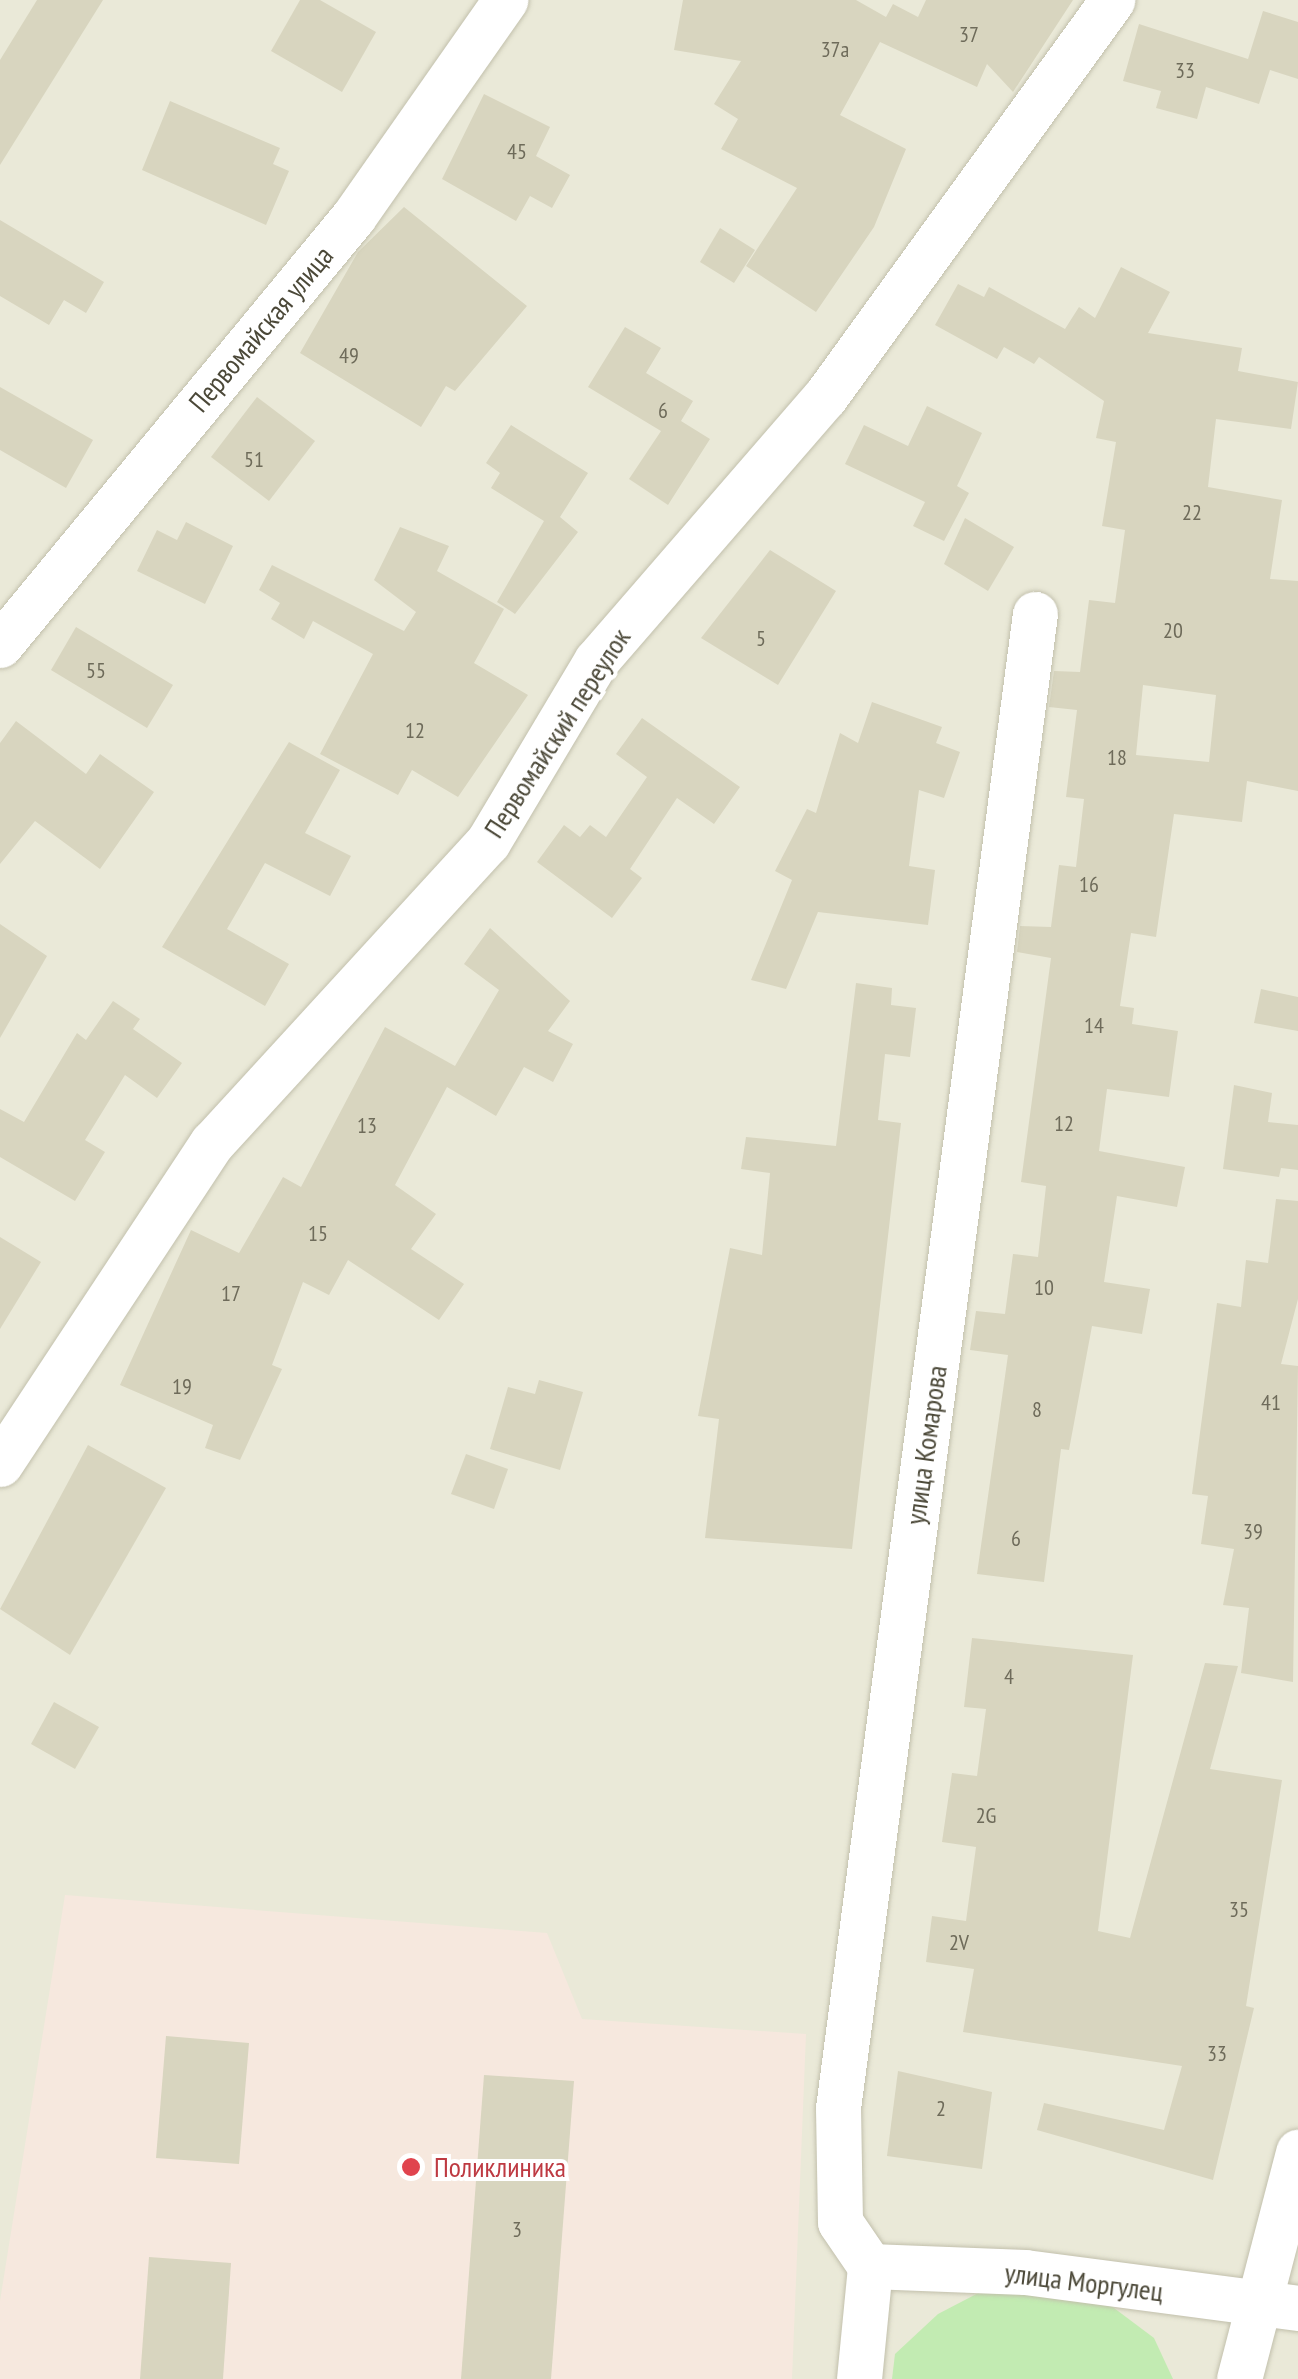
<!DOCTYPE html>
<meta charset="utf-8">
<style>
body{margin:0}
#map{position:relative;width:1298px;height:2379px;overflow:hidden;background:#f6f5eb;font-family:"PT Sans Narrow",sans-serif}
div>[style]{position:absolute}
.residential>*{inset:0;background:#eae9d8}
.medical>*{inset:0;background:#f6e8de}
.green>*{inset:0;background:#c2ebb2}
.building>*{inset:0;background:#d8d5bf}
.roads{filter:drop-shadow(0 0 2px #c2c0ac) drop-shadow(0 0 2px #c2c0ac)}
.minor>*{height:45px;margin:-22.5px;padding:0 22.5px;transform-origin:22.5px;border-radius:22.5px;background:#fff}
.dots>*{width:28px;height:28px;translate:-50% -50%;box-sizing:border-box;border:5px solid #fff;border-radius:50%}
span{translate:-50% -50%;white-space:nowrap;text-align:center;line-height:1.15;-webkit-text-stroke:8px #fff;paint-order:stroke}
.number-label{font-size:22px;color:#6e6b5a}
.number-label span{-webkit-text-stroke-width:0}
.street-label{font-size:28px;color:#4b4838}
.health-label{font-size:28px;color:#be3a42}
.left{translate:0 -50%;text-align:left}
</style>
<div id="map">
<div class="residential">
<div style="clip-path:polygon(0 0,1298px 0,1298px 2379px,0 2379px)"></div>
</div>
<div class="medical">
<div style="clip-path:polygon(65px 1895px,547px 1933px,582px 2019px,806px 2034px,792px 2379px,0 2379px,0 2301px)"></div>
</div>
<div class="green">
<div style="clip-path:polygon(986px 2289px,1098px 2296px,1154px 2338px,1173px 2379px,892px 2379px,895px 2354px,938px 2314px)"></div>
</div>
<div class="building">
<div style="clip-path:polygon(37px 0,103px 0,0 165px,0 60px)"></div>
<div style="clip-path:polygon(300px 0,320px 0,376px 32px,342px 92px,271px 51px)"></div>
<div style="clip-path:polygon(683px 0,856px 0,886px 17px,893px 4px,918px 17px,926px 0,1073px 0,1013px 92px,987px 64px,977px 87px,880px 42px,840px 115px,906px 149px,874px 227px,816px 312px,746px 266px,797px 188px,721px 149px,738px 119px,714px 104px,741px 61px,674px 50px)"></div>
<div style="clip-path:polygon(1263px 11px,1298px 22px,1298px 79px,1270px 70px,1259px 104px,1206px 87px,1197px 119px,1156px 108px,1161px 91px,1123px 81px,1139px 24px,1248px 59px)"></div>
<div style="clip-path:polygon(484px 94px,550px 127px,536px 156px,570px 175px,552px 208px,530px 196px,516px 221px,442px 179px)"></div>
<div style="clip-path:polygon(170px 101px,280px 148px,273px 164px,289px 171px,266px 225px,142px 170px)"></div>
<div style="clip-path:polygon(404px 207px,527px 306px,455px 391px,446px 386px,421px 427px,300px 353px,358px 252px)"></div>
<div style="clip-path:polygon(0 220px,104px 282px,86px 313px,64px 300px,49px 325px,0 296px)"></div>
<div style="clip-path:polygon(720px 228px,755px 250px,734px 283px,700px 262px)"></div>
<div style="clip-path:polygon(evenodd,1121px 267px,1170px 292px,1148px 333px,1242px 348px,1238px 371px,1298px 382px,1291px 429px,1216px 419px,1208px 487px,1282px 500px,1270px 579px,1298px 581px,1298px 791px,1247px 781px,1242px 822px,1174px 814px,1156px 937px,1131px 933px,1120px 1006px,1134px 1008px,1132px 1024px,1178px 1031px,1169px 1097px,1107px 1089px,1099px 1151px,1185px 1167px,1177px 1207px,1117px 1196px,1104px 1282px,1150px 1289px,1142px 1334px,1092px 1326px,1069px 1450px,1061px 1449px,1044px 1582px,977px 1574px,1008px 1355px,970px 1350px,976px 1311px,1005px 1314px,1013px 1254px,1038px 1257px,1046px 1186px,1021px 1182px,1051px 958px,1017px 952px,1020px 926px,1051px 927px,1059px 865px,1076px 867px,1084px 799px,1066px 797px,1077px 710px,1049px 707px,1054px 671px,1080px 672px,1089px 600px,1115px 603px,1125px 530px,1102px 526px,1116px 442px,1096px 438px,1104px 401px,1039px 357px,1034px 364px,1004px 347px,997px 359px,935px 325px,958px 284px,984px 297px,989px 287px,1065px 329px,1079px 307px,1095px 318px,1121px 267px,1143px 685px,1216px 695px,1209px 762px,1136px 755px,1143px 685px)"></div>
<div style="clip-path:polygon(625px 327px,661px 348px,646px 373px,693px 401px,681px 421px,710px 439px,668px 505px,629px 479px,661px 431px,588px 387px)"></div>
<div style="clip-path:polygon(0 387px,93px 440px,66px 488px,0 450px)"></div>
<div style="clip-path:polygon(257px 397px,315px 441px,269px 501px,211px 457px)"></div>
<div style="clip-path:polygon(927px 406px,982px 433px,957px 486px,969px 493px,944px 541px,913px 526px,925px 502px,845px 464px,864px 425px,908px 446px)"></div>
<div style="clip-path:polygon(511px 425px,588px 473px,560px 517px,578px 532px,515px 614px,497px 602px,544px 521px,491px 488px,500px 473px,486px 463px)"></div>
<div style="clip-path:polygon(965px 518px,1014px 547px,988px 591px,944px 564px)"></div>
<div style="clip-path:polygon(186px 522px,233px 546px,205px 604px,137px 571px,157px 530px,177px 540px)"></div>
<div style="clip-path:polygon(400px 527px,449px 546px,437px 571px,504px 609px,474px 663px,528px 695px,458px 797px,412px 770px,398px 795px,320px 754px,373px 654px,313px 621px,304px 639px,271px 619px,280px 603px,259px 590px,272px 565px,404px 631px,416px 612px,374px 580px)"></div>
<div style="clip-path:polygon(770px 550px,836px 591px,778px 685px,701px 638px)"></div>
<div style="clip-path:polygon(76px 627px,173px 685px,147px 728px,51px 670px)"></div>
<div style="clip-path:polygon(872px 702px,942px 727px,936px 743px,960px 752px,944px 798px,919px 790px,909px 866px,935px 870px,928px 925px,818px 912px,786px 989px,751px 980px,792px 880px,775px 871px,807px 809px,816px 813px,840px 733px,858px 743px)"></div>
<div style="clip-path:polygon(642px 718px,740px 787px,714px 824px,677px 798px,630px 869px,642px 878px,612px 918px,537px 862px,564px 825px,580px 837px,590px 825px,606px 837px,647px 777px,616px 754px)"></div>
<div style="clip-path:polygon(16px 721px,86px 774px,100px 754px,154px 792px,100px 869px,35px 821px,0 864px,0 743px)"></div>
<div style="clip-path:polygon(289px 742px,340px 770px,305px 833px,351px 856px,330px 896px,265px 863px,227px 929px,289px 964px,265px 1006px,162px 947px)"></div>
<div style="clip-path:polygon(0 924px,47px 956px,0 1038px)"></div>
<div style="clip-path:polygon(490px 928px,570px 1001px,548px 1031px,573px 1044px,553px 1082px,524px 1067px,496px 1116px,447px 1087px,395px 1185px,436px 1214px,411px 1249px,464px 1284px,439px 1320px,348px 1260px,329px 1295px,303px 1282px,272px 1365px,282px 1369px,240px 1460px,205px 1448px,213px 1425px,120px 1385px,191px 1230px,239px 1253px,283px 1177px,301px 1187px,385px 1027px,455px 1066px,499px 990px,464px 964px)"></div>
<div style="clip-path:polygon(856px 983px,892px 988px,891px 1005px,916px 1008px,910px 1057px,885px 1054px,878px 1120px,901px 1123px,852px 1549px,705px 1538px,719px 1419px,698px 1416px,730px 1248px,762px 1255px,770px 1173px,741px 1169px,746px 1137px,836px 1146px)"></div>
<div style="clip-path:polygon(1261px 989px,1298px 997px,1298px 1031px,1254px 1023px)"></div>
<div style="clip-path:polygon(113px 1001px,140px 1019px,133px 1029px,182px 1063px,157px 1098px,125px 1075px,85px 1140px,105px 1152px,75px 1201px,0 1157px,0 1109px,24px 1122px,77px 1033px,86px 1040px)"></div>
<div style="clip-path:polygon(1234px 1085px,1272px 1093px,1268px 1122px,1298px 1125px,1298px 1170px,1281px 1168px,1279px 1177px,1223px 1169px)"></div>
<div style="clip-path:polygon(1276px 1199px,1298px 1201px,1298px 1299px,1281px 1364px,1298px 1366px,1293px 1682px,1241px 1673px,1249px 1608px,1223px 1605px,1234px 1549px,1201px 1544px,1208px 1496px,1192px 1494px,1217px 1303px,1241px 1307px,1246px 1260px,1268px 1263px)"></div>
<div style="clip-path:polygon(0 1237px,41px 1262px,0 1329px)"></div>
<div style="clip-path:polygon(539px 1380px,583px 1392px,560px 1470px,490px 1449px,508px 1387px,535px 1394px)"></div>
<div style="clip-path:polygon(88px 1445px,166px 1488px,70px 1655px,0 1609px)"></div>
<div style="clip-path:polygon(466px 1454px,508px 1469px,494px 1509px,451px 1494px)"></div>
<div style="clip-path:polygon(972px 1638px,1133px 1655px,1098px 1931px,1130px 1938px,1205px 1663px,1238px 1666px,1210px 1769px,1282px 1780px,1246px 2006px,1254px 2008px,1213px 2180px,1037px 2130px,1044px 2103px,1164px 2130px,1182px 2066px,963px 2032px,974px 1969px,926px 1962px,932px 1916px,966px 1921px,976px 1847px,942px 1842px,952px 1773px,977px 1776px,986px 1709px,964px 1707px)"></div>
<div style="clip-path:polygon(54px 1702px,99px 1727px,75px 1769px,31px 1744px)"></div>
<div style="clip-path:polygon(166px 2036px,249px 2043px,239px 2164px,156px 2158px)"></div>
<div style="clip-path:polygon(898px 2071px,992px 2092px,982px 2169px,887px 2156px)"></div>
<div style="clip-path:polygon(484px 2075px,574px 2081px,551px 2379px,461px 2379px)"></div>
<div style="clip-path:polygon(149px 2257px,231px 2263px,223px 2379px,140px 2379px)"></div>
</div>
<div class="roads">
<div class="minor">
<div style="left:0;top:645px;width:556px;rotate:-50.47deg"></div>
<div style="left:354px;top:216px;width:264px;rotate:-55deg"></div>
<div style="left:0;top:1464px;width:385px;rotate:-56.6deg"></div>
<div style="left:212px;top:1143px;width:408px;rotate:-47.5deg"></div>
<div style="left:488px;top:842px;width:211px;rotate:-59.2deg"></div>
<div style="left:596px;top:661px;width:349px;rotate:-49.1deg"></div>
<div style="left:825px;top:397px;width:490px;rotate:-54.1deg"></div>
<div style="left:870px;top:2266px;width:53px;rotate:-124.3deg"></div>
<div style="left:840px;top:2222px;width:114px;rotate:-91deg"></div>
<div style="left:838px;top:2108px;width:1507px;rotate:-82.49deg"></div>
<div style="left:870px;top:2266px;width:155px;rotate:2.2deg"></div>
<div style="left:1025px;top:2272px;width:275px;rotate:7.5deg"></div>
<div style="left:859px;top:2379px;width:114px;rotate:-84.4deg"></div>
<div style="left:1239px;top:2379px;width:235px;rotate:-75.4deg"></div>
</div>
</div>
<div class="dots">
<div style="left:411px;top:2167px;background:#e0444e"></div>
</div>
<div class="number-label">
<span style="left:969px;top:35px">37</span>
<span style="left:835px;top:50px">37а</span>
<span style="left:1185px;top:71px">33</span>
<span style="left:517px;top:152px">45</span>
<span style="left:349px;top:356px">49</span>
<span style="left:663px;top:411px">6</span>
<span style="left:254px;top:460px">51</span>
<span style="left:1192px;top:513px">22</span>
<span style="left:1173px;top:631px">20</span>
<span style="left:761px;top:639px">5</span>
<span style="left:96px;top:671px">55</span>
<span style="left:415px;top:731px">12</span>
<span style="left:1117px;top:758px">18</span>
<span style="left:1089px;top:885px">16</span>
<span style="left:1094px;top:1026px">14</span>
<span style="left:1064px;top:1124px">12</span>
<span style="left:367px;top:1126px">13</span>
<span style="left:318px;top:1234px">15</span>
<span style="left:1044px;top:1288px">10</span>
<span style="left:231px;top:1294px">17</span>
<span style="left:182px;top:1387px">19</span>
<span style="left:1271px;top:1403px">41</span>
<span style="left:1037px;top:1410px">8</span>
<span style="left:1253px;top:1532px">39</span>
<span style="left:1016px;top:1539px">6</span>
<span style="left:1009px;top:1677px">4</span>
<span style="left:986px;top:1816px">2G</span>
<span style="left:1239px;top:1910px">35</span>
<span style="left:959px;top:1943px">2V</span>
<span style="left:1217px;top:2054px">33</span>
<span style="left:941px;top:2109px">2</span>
<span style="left:517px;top:2230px">3</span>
</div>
<div class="street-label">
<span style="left:261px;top:329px;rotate:-50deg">Первомайская улица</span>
<span style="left:557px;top:733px;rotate:-57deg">Первомайский переулок</span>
<span style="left:926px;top:1445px;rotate:-82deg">улица Комарова</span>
<span style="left:1084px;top:2282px;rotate:7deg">улица Моргулец</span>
</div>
<div class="health-label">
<span class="left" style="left:434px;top:2167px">Поликлиника</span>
</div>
</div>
